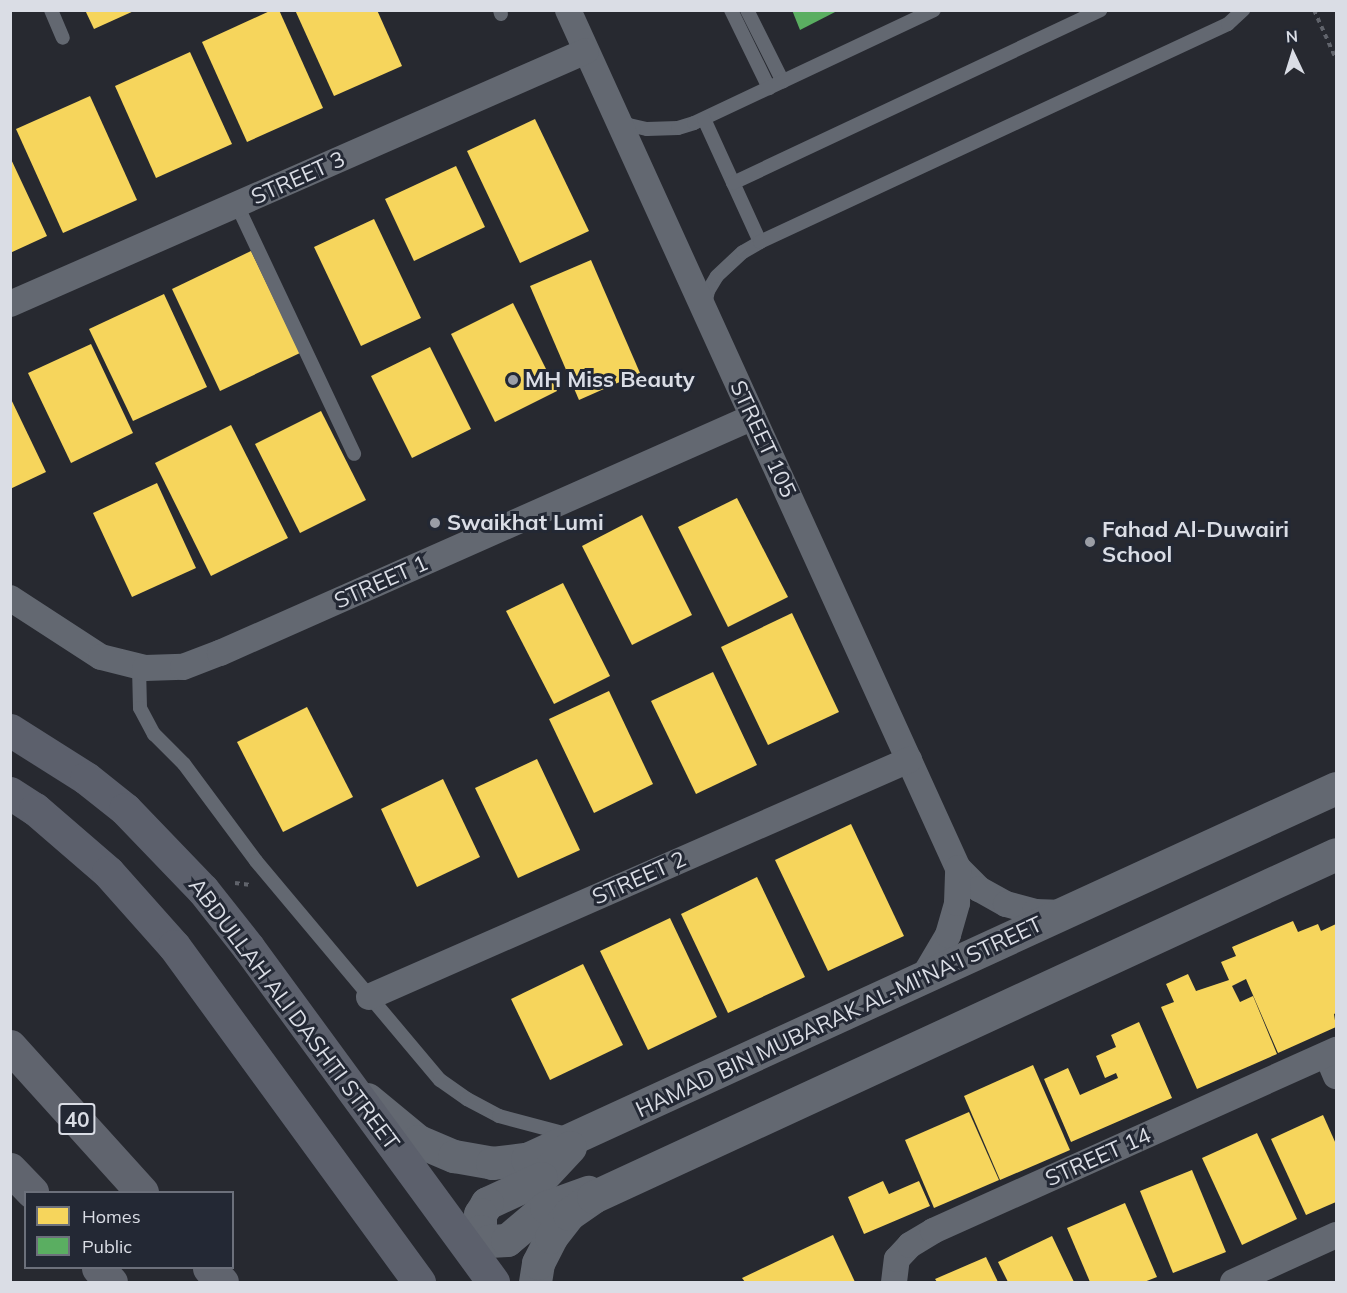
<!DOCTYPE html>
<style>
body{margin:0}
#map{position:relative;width:1347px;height:1293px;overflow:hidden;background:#272930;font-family:Mulish,sans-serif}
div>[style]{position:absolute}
.homes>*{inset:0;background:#f6d55c}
.public>*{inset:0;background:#5aae61}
.path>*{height:4px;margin-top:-2px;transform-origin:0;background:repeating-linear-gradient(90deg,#60636b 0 4.5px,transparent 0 9px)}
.service>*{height:14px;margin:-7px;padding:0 7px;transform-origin:7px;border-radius:7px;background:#636871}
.minor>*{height:26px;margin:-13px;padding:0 13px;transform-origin:13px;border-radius:13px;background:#636871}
.tertiary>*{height:33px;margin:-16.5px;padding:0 16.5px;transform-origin:16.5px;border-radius:16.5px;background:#636871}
.secondary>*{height:33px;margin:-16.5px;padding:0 16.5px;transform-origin:16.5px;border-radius:16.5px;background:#5c606c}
.motorway>*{height:33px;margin:-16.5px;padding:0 16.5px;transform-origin:16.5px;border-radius:16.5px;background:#60646e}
.dots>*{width:16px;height:16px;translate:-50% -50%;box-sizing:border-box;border:3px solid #232834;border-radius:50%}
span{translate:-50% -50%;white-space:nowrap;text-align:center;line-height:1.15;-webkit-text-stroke:6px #232834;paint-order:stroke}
.shield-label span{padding:2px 4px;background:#232834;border:2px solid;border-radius:4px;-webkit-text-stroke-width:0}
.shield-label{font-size:21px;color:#dadde5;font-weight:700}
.street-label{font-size:22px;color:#dadde5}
.poi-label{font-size:22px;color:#dadde5;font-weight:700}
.left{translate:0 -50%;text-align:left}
.frame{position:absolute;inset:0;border:12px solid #dadde5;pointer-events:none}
.legend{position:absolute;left:24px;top:1191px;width:210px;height:78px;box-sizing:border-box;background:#232834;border:2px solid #6c707b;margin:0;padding:8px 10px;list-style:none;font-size:18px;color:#dadde5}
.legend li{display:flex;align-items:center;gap:12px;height:30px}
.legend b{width:30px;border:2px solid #6c707b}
.north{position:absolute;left:1263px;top:24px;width:60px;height:60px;-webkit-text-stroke:4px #232834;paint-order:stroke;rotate:356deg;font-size:16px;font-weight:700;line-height:24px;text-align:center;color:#dadde5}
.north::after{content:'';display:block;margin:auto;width:21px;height:27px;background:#dadde5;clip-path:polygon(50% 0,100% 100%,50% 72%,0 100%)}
</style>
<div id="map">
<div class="homes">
<div style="clip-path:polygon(85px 10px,136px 10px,94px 29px)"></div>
<div style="clip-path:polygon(272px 10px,279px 10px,323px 108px,247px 142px,202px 42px)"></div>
<div style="clip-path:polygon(295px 10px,377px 10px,402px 66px,334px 96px)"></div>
<div style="clip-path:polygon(190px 52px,232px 144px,156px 178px,115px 86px)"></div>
<div style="clip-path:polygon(90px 96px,137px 200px,63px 233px,16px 129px)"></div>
<div style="clip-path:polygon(535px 119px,589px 231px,520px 263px,467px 151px)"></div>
<div style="clip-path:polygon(10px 157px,47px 236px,10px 253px)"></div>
<div style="clip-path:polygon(456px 166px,485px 227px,414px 261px,385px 199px)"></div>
<div style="clip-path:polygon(374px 219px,421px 318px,361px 346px,314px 247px)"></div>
<div style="clip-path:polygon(251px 251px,300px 353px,220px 391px,172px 289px)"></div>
<div style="clip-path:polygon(591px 260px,640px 373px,579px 400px,530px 286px)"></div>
<div style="clip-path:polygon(164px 294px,207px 387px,133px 421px,89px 329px)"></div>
<div style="clip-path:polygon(513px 303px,557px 391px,495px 422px,451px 334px)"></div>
<div style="clip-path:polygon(91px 344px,133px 433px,71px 463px,28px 373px)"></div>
<div style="clip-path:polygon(430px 347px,471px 429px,412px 458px,371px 376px)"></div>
<div style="clip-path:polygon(10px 397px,46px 472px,10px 489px)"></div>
<div style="clip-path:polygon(321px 411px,366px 500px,300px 533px,255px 444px)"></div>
<div style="clip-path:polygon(231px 425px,288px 538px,211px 576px,155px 463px)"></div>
<div style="clip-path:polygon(157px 483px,196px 568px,132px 597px,93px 513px)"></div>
<div style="clip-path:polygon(737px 498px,788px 597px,728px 627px,678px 527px)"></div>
<div style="clip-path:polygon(642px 515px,692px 615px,632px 645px,582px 546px)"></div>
<div style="clip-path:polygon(563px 583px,610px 676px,554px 704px,506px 611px)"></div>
<div style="clip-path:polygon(792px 613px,839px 712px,768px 745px,721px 647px)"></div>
<div style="clip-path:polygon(713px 672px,757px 765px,696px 794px,651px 701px)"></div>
<div style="clip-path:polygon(609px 691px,653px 784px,594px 813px,549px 719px)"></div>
<div style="clip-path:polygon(307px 707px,353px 797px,283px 832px,237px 742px)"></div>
<div style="clip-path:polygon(537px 759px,580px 850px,518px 878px,475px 788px)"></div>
<div style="clip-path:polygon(443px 779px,480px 857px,417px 887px,381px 809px)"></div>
<div style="clip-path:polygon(851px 824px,904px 936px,828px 971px,775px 860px)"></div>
<div style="clip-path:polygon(757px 877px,805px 977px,728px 1013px,681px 914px)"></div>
<div style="clip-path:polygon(670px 918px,717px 1017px,648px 1050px,600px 951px)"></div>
<div style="clip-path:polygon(1293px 921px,1298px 932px,1318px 924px,1321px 931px,1336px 924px,1336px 1013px,1334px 1014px,1336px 1027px,1278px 1053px,1246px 979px,1232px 986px,1240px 1002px,1253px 996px,1277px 1054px,1197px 1089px,1161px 1007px,1174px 1002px,1166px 984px,1188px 974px,1196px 991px,1229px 980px,1221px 962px,1236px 956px,1232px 947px)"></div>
<div style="clip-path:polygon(583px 964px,623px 1045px,550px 1080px,511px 999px)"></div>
<div style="clip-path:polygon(1139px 1022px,1172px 1098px,1071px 1142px,1044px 1079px,1068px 1068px,1080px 1095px,1118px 1078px,1116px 1073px,1105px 1078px,1096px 1056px,1116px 1047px,1111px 1035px)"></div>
<div style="clip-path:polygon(1033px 1065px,1070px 1150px,1000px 1180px,964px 1096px)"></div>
<div style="clip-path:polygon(969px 1112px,999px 1180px,934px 1208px,905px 1140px)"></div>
<div style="clip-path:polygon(1323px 1115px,1336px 1144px,1336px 1202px,1306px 1215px,1271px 1139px)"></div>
<div style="clip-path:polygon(1257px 1133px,1297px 1219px,1242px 1245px,1202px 1158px)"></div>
<div style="clip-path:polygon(1192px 1170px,1226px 1252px,1173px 1273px,1140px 1191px)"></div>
<div style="clip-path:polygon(883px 1181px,889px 1194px,919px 1181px,930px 1206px,864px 1234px,848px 1197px)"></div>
<div style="clip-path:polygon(1125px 1203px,1157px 1277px,1144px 1282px,1090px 1282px,1067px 1228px)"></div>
<div style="clip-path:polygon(833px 1235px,855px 1282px,745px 1282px,742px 1278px)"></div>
<div style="clip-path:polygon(1052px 1236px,1074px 1282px,1008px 1282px,998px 1262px)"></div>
<div style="clip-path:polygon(986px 1257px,998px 1282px,937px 1282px,935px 1279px)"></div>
</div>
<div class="public">
<div style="clip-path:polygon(792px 10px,839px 10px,800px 30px)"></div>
</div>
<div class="path">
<div style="left:1314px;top:10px;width:54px;rotate:65.8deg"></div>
<div style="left:235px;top:883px;width:16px;rotate:7deg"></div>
</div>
<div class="service">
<div style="left:51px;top:10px;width:30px;rotate:67deg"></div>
<div style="left:500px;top:10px;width:4px;rotate:76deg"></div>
<div style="left:731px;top:10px;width:87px;rotate:64deg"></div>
<div style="left:747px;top:10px;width:80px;rotate:63.4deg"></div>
<div style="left:619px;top:119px;width:12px;rotate:31deg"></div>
<div style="left:629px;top:125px;width:18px;rotate:13deg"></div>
<div style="left:647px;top:129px;width:31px;rotate:-2deg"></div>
<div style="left:678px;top:128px;width:17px;rotate:-17deg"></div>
<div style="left:694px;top:123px;width:265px;rotate:-25.2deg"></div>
<div style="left:704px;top:119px;width:135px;rotate:65.5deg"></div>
<div style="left:733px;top:183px;width:406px;rotate:-25.2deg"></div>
<div style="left:237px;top:205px;width:275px;rotate:64.8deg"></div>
<div style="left:705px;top:305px;width:14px;rotate:-78deg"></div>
<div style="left:708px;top:291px;width:17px;rotate:-59deg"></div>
<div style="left:717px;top:276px;width:35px;rotate:-43deg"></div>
<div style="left:743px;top:252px;width:20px;rotate:-30deg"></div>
<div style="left:760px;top:242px;width:516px;rotate:-24.98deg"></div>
<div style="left:1228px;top:24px;width:21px;rotate:-43deg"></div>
<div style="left:139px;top:667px;width:41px;rotate:88.6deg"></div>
<div style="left:140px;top:708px;width:30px;rotate:62deg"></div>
<div style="left:154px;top:734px;width:42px;rotate:45deg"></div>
<div style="left:184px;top:764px;width:121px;rotate:53.4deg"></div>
<div style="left:256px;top:861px;width:286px;rotate:50deg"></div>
<div style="left:440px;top:1080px;width:33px;rotate:35deg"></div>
<div style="left:467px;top:1099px;width:36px;rotate:28deg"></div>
<div style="left:499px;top:1116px;width:69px;rotate:15deg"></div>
</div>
<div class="minor">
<div style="left:568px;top:10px;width:942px;rotate:65.56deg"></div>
<div style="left:958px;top:868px;width:30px;rotate:45deg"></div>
<div style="left:979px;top:889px;width:31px;rotate:29deg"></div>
<div style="left:1006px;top:904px;width:30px;rotate:15deg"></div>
<div style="left:1035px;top:912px;width:29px;rotate:2deg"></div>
<div style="left:10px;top:304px;width:629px;rotate:-23.71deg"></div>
<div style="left:10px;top:598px;width:108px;rotate:33deg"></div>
<div style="left:101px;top:657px;width:45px;rotate:14deg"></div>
<div style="left:145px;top:668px;width:38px;rotate:-2deg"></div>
<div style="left:183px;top:667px;width:40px;rotate:-21deg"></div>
<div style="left:220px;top:653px;width:583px;rotate:-23.88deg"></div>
<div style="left:922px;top:979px;width:51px;rotate:-59.4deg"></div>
<div style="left:948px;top:935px;width:33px;rotate:-74deg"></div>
<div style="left:957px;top:903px;width:35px;rotate:-88deg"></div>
<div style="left:369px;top:997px;width:590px;rotate:-23.7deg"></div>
<div style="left:1327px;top:1055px;width:23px;rotate:67deg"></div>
<div style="left:894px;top:1282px;width:23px;rotate:-83deg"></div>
<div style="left:897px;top:1259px;width:19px;rotate:-47deg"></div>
<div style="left:910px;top:1245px;width:27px;rotate:-31deg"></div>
<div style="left:933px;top:1231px;width:442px;rotate:-24.2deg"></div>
<div style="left:1233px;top:1282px;width:113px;rotate:-24.5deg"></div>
</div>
<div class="tertiary">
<div style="left:367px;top:1099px;width:66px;rotate:39.5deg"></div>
<div style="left:418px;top:1141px;width:39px;rotate:23deg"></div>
<div style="left:454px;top:1156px;width:39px;rotate:10deg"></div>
<div style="left:492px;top:1163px;width:35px;rotate:-7deg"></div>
<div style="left:527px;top:1159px;width:890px;rotate:-24.64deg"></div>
<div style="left:570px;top:1147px;width:42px;rotate:133.1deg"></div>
<div style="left:541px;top:1178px;width:60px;rotate:155.2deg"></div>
<div style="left:487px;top:1203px;width:13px;rotate:122deg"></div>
<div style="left:480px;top:1214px;width:17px;rotate:90deg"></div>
<div style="left:480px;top:1231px;width:13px;rotate:48deg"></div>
<div style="left:489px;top:1241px;width:18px;rotate:-3deg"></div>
<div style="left:507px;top:1240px;width:51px;rotate:-40.2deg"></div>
<div style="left:546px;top:1207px;width:45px;rotate:-19.7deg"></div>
<div style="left:535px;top:1282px;width:19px;rotate:-81deg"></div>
<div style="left:538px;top:1263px;width:29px;rotate:-63deg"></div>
<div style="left:551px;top:1237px;width:29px;rotate:-52deg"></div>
<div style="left:569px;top:1214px;width:29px;rotate:-35deg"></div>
<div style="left:593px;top:1197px;width:818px;rotate:-24.78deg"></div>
</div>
<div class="secondary">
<div style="left:10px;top:730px;width:90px;rotate:32.3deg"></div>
<div style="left:86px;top:778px;width:50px;rotate:38.5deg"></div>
<div style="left:125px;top:809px;width:112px;rotate:46.1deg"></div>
<div style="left:203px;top:890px;width:73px;rotate:51.7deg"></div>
<div style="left:248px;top:947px;width:415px;rotate:53.8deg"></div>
<div style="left:10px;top:793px;width:30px;rotate:33deg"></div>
<div style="left:35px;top:809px;width:96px;rotate:40.8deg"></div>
<div style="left:108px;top:872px;width:99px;rotate:48.3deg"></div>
<div style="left:174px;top:946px;width:416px;rotate:53.9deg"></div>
</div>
<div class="motorway">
<div style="left:10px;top:1046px;width:197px;rotate:47.9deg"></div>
<div style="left:10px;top:1169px;width:32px;rotate:46deg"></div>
<div style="left:98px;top:1268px;width:19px;rotate:47deg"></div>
<div style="left:209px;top:1268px;width:19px;rotate:47deg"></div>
</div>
<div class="dots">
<div style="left:513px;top:380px;background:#9b9ea6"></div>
<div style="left:435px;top:523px;background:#9b9ea6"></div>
<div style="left:1090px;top:542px;background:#9b9ea6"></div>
</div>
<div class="shield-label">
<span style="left:77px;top:1119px">40</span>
</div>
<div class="street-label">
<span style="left:298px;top:178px;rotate:-24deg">STREET 3</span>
<span style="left:763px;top:439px;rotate:65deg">STREET 105</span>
<span style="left:381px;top:582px;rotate:-24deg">STREET 1</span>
<span style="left:639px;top:878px;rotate:-24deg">STREET 2</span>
<span style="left:294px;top:1014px;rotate:53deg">ABDULLAH ALI DASHTI STREET</span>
<span style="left:839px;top:1017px;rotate:-25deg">HAMAD BIN MUBARAK AL-MI'NA'I STREET</span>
<span style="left:1098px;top:1157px;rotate:-24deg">STREET 14</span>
</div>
<div class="poi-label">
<span class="left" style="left:525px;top:380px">MH Miss Beauty</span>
<span class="left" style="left:447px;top:523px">Swaikhat Lumi</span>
<span class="left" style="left:1102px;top:542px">Fahad Al-Duwairi<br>School</span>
</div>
<div class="frame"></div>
<ul class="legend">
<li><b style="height:16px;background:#f6d55c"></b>Homes</li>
<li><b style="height:16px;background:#5aae61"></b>Public</li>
</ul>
<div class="north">N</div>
</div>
